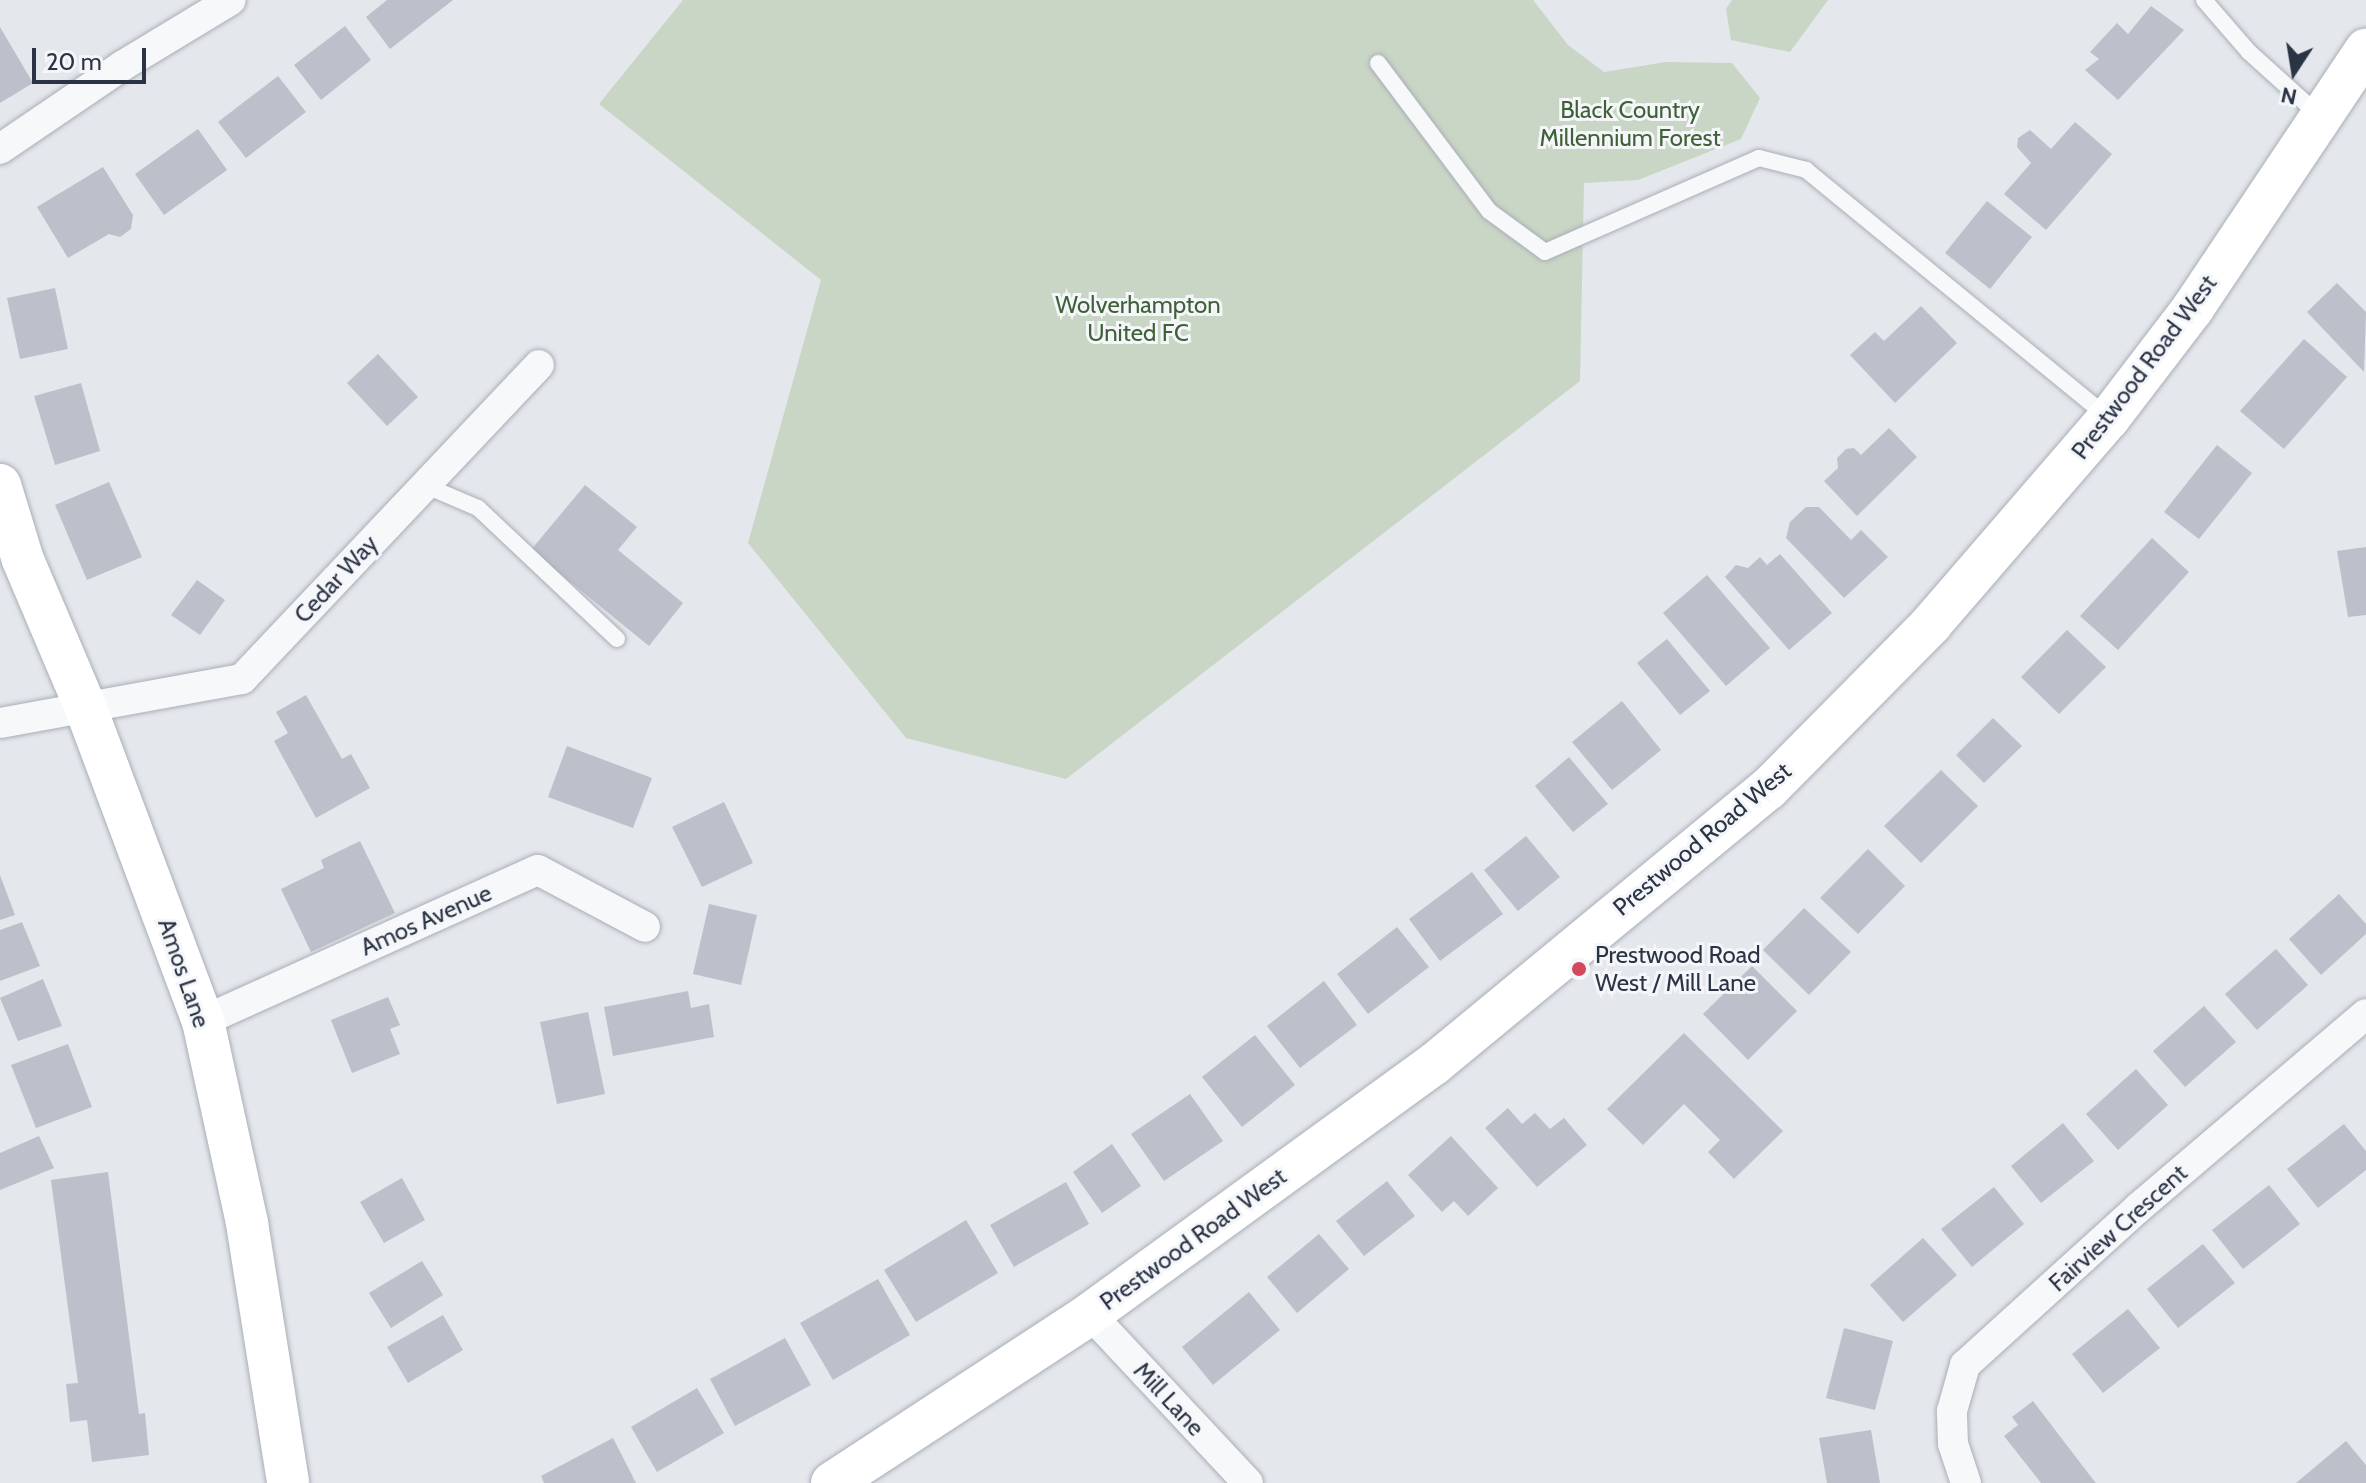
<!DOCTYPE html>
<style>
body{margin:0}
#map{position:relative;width:2366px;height:1483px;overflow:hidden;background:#e4e7ec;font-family:Cabin,sans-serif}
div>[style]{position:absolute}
.green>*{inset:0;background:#c9d6c5}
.building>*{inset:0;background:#bbc0ca}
.roads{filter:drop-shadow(0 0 2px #a9aeb7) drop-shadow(0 0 2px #a9aeb7)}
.lane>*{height:16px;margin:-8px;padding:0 8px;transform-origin:8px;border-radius:8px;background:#f7f8fa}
.street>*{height:30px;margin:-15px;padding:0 15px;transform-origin:15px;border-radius:15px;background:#f7f8fa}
.secondary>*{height:42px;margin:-21px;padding:0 21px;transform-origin:21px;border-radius:21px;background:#fff}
.dots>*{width:22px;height:22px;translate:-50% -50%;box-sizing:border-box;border:4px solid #f4f6f9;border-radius:50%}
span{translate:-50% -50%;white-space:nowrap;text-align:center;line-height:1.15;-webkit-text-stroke:6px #f4f6f9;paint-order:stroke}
.park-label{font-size:24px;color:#3f6138}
.street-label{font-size:24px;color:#2b3445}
.poi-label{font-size:24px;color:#2b3445}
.left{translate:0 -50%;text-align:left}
.north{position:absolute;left:2254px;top:32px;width:80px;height:80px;-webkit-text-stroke:6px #f4f6f9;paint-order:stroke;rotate:192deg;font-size:22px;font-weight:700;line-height:32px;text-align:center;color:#2b3445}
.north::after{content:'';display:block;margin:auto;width:28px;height:36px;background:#2b3445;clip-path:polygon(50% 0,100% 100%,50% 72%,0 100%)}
.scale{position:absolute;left:32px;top:48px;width:114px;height:36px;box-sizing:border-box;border:4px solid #2b3445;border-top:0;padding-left:10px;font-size:24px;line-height:28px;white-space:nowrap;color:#2b3445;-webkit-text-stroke:6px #f4f6f9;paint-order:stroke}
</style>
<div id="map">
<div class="green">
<div style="clip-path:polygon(683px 0,1533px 0,1568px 45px,1604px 72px,1666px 62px,1732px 63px,1760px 98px,1741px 139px,1638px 180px,1584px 183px,1580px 381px,1066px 779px,906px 738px,748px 543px,821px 280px,599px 104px)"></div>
<div style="clip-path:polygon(1732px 0,1828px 0,1790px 52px,1731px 40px,1726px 9px)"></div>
</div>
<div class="building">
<div style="clip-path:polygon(387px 0,453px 0,390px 49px,366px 17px)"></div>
<div style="clip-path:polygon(2151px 6px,2184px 30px,2118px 100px,2085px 70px,2099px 59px,2090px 52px,2117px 23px,2128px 34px)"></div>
<div style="clip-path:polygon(345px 26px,371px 60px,321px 100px,294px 65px)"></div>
<div style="clip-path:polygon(0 27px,33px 83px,0 103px)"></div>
<div style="clip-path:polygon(278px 76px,306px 112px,246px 158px,218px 122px)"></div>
<div style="clip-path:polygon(2075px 122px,2112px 154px,2046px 230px,2004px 194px,2031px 163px,2017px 147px,2018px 138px,2030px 130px,2051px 149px)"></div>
<div style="clip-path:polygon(198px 129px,227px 170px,164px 215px,135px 174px)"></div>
<div style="clip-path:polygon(103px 167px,133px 215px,131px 229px,120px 237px,109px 234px,68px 258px,37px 207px)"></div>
<div style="clip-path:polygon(1987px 201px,2032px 237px,1990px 289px,1945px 253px)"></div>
<div style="clip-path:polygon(2337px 283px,2366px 312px,2364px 372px,2307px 312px)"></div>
<div style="clip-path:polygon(55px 288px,68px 349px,20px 359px,7px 298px)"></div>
<div style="clip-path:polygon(1921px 306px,1957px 343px,1895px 403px,1850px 355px,1875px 332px,1884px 341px)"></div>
<div style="clip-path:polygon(2304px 339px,2347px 377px,2284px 449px,2240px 411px)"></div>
<div style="clip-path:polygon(378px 354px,418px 397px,387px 426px,347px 383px)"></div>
<div style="clip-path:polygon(81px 383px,100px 451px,55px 465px,34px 396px)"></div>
<div style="clip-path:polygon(1889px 428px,1917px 457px,1857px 516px,1824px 481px,1838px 468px,1837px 458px,1846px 449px,1854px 448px,1861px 455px)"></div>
<div style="clip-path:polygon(2217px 445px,2252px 473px,2199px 539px,2164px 512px)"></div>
<div style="clip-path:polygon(109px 482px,142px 557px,87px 580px,55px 505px)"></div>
<div style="clip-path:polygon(585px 485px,637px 527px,618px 550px,683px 603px,649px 646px,531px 550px)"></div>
<div style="clip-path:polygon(1806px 507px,1819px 507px,1851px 540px,1861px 530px,1888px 557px,1844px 598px,1786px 538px,1790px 522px)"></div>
<div style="clip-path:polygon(2152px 538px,2189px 572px,2118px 650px,2080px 616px)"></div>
<div style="clip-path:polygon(2366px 547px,2366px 615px,2348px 617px,2337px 551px)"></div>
<div style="clip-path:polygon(1780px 554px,1832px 613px,1789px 650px,1725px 577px,1736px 565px,1748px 568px,1760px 557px,1767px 565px)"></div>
<div style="clip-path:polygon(1707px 575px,1770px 648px,1726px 686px,1663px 613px)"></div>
<div style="clip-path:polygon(197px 580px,225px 600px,200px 635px,171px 615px)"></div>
<div style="clip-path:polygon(2067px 630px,2106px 667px,2059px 714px,2021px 677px)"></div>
<div style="clip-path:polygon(1667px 639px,1710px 691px,1680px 715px,1637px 663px)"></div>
<div style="clip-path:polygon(306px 695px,342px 759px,351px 754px,370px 788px,316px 818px,274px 741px,288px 733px,276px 712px)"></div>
<div style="clip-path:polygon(1622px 701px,1661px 750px,1612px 790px,1572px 742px)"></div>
<div style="clip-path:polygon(1993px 718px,2022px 746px,1984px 783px,1956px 755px)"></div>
<div style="clip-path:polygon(567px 746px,652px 778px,633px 828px,548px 797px)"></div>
<div style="clip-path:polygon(1569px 757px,1608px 804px,1573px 832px,1535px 786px)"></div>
<div style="clip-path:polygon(1941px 770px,1978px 806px,1921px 863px,1884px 826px)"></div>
<div style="clip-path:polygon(724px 802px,753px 863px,702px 887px,672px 827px)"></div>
<div style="clip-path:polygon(1526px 836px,1560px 877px,1518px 911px,1484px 870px)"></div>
<div style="clip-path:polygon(360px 841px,395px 913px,311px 952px,281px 889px,324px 868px,321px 860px)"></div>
<div style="clip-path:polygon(1868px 849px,1905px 886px,1858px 934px,1820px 898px)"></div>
<div style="clip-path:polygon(1472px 872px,1503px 914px,1440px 961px,1409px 919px)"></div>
<div style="clip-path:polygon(0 875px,15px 915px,0 920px)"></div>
<div style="clip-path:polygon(2339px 894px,2366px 924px,2366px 934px,2321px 975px,2289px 939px)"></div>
<div style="clip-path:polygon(709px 904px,757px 915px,741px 985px,693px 974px)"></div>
<div style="clip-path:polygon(1804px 908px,1851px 952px,1809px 995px,1763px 950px)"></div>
<div style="clip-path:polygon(22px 922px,40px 966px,0 981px,0 930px)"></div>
<div style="clip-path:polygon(1397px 927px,1429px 967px,1368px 1014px,1337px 974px)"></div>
<div style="clip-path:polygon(2276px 949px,2308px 985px,2257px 1030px,2225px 994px)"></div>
<div style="clip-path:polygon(1752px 966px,1797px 1011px,1748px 1060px,1703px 1014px)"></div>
<div style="clip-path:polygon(43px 979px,62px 1026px,18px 1041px,0 998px)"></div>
<div style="clip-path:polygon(1324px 981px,1357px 1025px,1300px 1068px,1267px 1026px)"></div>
<div style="clip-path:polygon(688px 991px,691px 1008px,709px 1004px,714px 1037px,613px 1056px,604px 1007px)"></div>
<div style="clip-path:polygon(388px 997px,400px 1025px,390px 1029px,400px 1054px,352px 1073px,331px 1020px)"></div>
<div style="clip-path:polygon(2204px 1006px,2236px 1042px,2185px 1087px,2153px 1051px)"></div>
<div style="clip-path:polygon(588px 1012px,605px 1094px,557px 1104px,540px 1022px)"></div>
<div style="clip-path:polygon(1684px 1033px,1783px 1131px,1734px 1179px,1708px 1152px,1720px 1140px,1684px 1104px,1643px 1145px,1607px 1109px)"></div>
<div style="clip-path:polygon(1255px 1035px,1295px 1085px,1242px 1127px,1202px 1077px)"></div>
<div style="clip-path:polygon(68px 1044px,92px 1107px,36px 1128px,11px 1065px)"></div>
<div style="clip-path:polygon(2136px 1069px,2168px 1105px,2118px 1150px,2086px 1114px)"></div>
<div style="clip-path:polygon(1190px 1094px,1223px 1141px,1164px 1181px,1131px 1134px)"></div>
<div style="clip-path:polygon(1508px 1108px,1522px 1124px,1535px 1113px,1550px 1129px,1564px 1118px,1587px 1145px,1537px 1187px,1485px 1128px)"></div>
<div style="clip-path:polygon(2063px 1123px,2094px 1161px,2041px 1203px,2011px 1166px)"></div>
<div style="clip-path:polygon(2344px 1124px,2366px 1151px,2366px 1170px,2318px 1208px,2287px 1169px)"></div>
<div style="clip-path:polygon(39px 1136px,54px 1168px,0 1190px,0 1153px)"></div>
<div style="clip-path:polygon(1451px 1136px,1498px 1188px,1468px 1216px,1454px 1201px,1442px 1212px,1408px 1175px)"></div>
<div style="clip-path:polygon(1112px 1144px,1141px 1186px,1102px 1213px,1073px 1172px)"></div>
<div style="clip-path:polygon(108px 1172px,139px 1414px,145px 1413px,149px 1455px,92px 1462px,87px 1420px,70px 1422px,66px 1384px,78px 1383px,51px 1180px)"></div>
<div style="clip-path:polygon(402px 1178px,425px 1220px,384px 1243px,360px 1202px)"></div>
<div style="clip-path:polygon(1387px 1181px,1415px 1216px,1364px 1256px,1336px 1221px)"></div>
<div style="clip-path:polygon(1066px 1182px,1089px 1224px,1014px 1267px,990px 1225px)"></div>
<div style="clip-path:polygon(2269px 1185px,2300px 1224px,2243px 1269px,2212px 1230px)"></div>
<div style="clip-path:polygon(1994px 1187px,2024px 1224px,1972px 1267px,1941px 1229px)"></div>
<div style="clip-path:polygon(966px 1220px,998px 1273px,916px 1322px,884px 1270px)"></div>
<div style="clip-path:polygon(1319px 1234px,1349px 1269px,1297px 1313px,1267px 1277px)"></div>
<div style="clip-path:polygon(1923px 1238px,1957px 1275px,1903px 1322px,1870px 1285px)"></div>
<div style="clip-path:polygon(2203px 1244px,2235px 1283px,2178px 1328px,2147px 1289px)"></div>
<div style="clip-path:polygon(422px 1261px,443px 1295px,391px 1328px,369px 1293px)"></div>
<div style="clip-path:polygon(878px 1279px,910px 1335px,833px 1380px,800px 1323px)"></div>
<div style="clip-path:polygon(1249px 1292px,1280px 1330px,1213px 1385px,1182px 1347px)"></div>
<div style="clip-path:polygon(2128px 1309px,2160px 1348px,2103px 1393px,2072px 1354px)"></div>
<div style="clip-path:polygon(443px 1315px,463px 1350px,408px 1383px,387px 1347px)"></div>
<div style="clip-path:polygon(1844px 1328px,1893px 1341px,1875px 1410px,1826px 1398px)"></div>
<div style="clip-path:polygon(785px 1338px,811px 1385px,735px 1426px,710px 1379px)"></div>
<div style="clip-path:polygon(697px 1388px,724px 1433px,657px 1472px,631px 1427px)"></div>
<div style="clip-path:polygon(2033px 1401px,2088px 1473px,2096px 1483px,2041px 1483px,2004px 1436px,2018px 1425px,2012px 1417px)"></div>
<div style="clip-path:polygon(1871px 1430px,1880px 1483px,1827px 1483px,1819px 1438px)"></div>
<div style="clip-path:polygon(613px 1438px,636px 1483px,544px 1483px,541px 1476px)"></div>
<div style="clip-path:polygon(2346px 1441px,2366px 1465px,2366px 1483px,2296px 1483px)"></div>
</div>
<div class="roads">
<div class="lane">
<div style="left:2204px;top:0;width:69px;rotate:49.1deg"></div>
<div style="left:2249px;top:52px;width:97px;rotate:42.1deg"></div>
<div style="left:1378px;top:63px;width:185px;rotate:53.1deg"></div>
<div style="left:1489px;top:211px;width:69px;rotate:36.2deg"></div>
<div style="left:1545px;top:252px;width:234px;rotate:-23.7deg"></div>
<div style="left:1759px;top:158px;width:49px;rotate:14.3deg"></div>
<div style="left:1806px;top:170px;width:390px;rotate:39.3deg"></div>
<div style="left:424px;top:485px;width:59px;rotate:23.1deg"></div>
<div style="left:478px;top:508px;width:191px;rotate:43.3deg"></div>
</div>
<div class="street">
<div style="left:0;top:149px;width:148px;rotate:-34.2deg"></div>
<div style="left:122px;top:66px;width:127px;rotate:-31.2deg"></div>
<div style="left:0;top:723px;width:246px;rotate:-10.3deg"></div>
<div style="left:242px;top:679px;width:432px;rotate:-46.6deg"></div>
<div style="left:203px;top:1021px;width:367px;rotate:-24.3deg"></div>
<div style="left:538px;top:870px;width:121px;rotate:28deg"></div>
<div style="left:1090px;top:1314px;width:231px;rotate:46.9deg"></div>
<div style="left:1966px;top:1483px;width:41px;rotate:-108.4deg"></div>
<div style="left:1953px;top:1444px;width:33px;rotate:-92deg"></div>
<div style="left:1952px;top:1411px;width:48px;rotate:-74.2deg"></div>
<div style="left:1965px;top:1365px;width:234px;rotate:-42.2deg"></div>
<div style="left:2138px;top:1208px;width:299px;rotate:-40.4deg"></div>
</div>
<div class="secondary">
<div style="left:0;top:485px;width:78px;rotate:73deg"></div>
<div style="left:23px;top:560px;width:159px;rotate:67deg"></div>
<div style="left:85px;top:706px;width:336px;rotate:69.5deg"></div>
<div style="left:203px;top:1021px;width:207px;rotate:77.7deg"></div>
<div style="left:247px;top:1223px;width:263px;rotate:81deg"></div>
<div style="left:832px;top:1483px;width:308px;rotate:-33.2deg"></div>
<div style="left:1090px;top:1314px;width:425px;rotate:-36deg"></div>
<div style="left:1434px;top:1064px;width:433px;rotate:-39.5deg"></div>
<div style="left:1768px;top:789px;width:232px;rotate:-45.3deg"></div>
<div style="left:1931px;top:624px;width:272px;rotate:-49.2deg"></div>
<div style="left:2109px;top:418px;width:138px;rotate:-52.6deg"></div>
<div style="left:2193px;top:308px;width:311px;rotate:-56.2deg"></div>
</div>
</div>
<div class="dots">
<div style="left:1579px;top:969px;background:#d1495b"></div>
</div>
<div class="park-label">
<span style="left:1630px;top:124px">Black Country<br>Millennium Forest</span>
<span style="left:1138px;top:319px">Wolverhampton<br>United FC</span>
</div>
<div class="street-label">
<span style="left:2144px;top:367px;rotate:-53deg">Prestwood Road West</span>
<span style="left:336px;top:579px;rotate:-47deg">Cedar Way</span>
<span style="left:1702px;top:839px;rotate:-40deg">Prestwood Road West</span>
<span style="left:426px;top:920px;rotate:-24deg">Amos Avenue</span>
<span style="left:184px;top:973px;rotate:71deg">Amos Lane</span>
<span style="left:2118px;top:1228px;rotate:-42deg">Fairview Crescent</span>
<span style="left:1193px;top:1239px;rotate:-36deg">Prestwood Road West</span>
<span style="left:1169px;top:1399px;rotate:47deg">Mill Lane</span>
</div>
<div class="poi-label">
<span class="left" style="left:1595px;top:969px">Prestwood Road<br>West / Mill Lane</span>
</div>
<div class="north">N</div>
<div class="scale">20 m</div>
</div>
